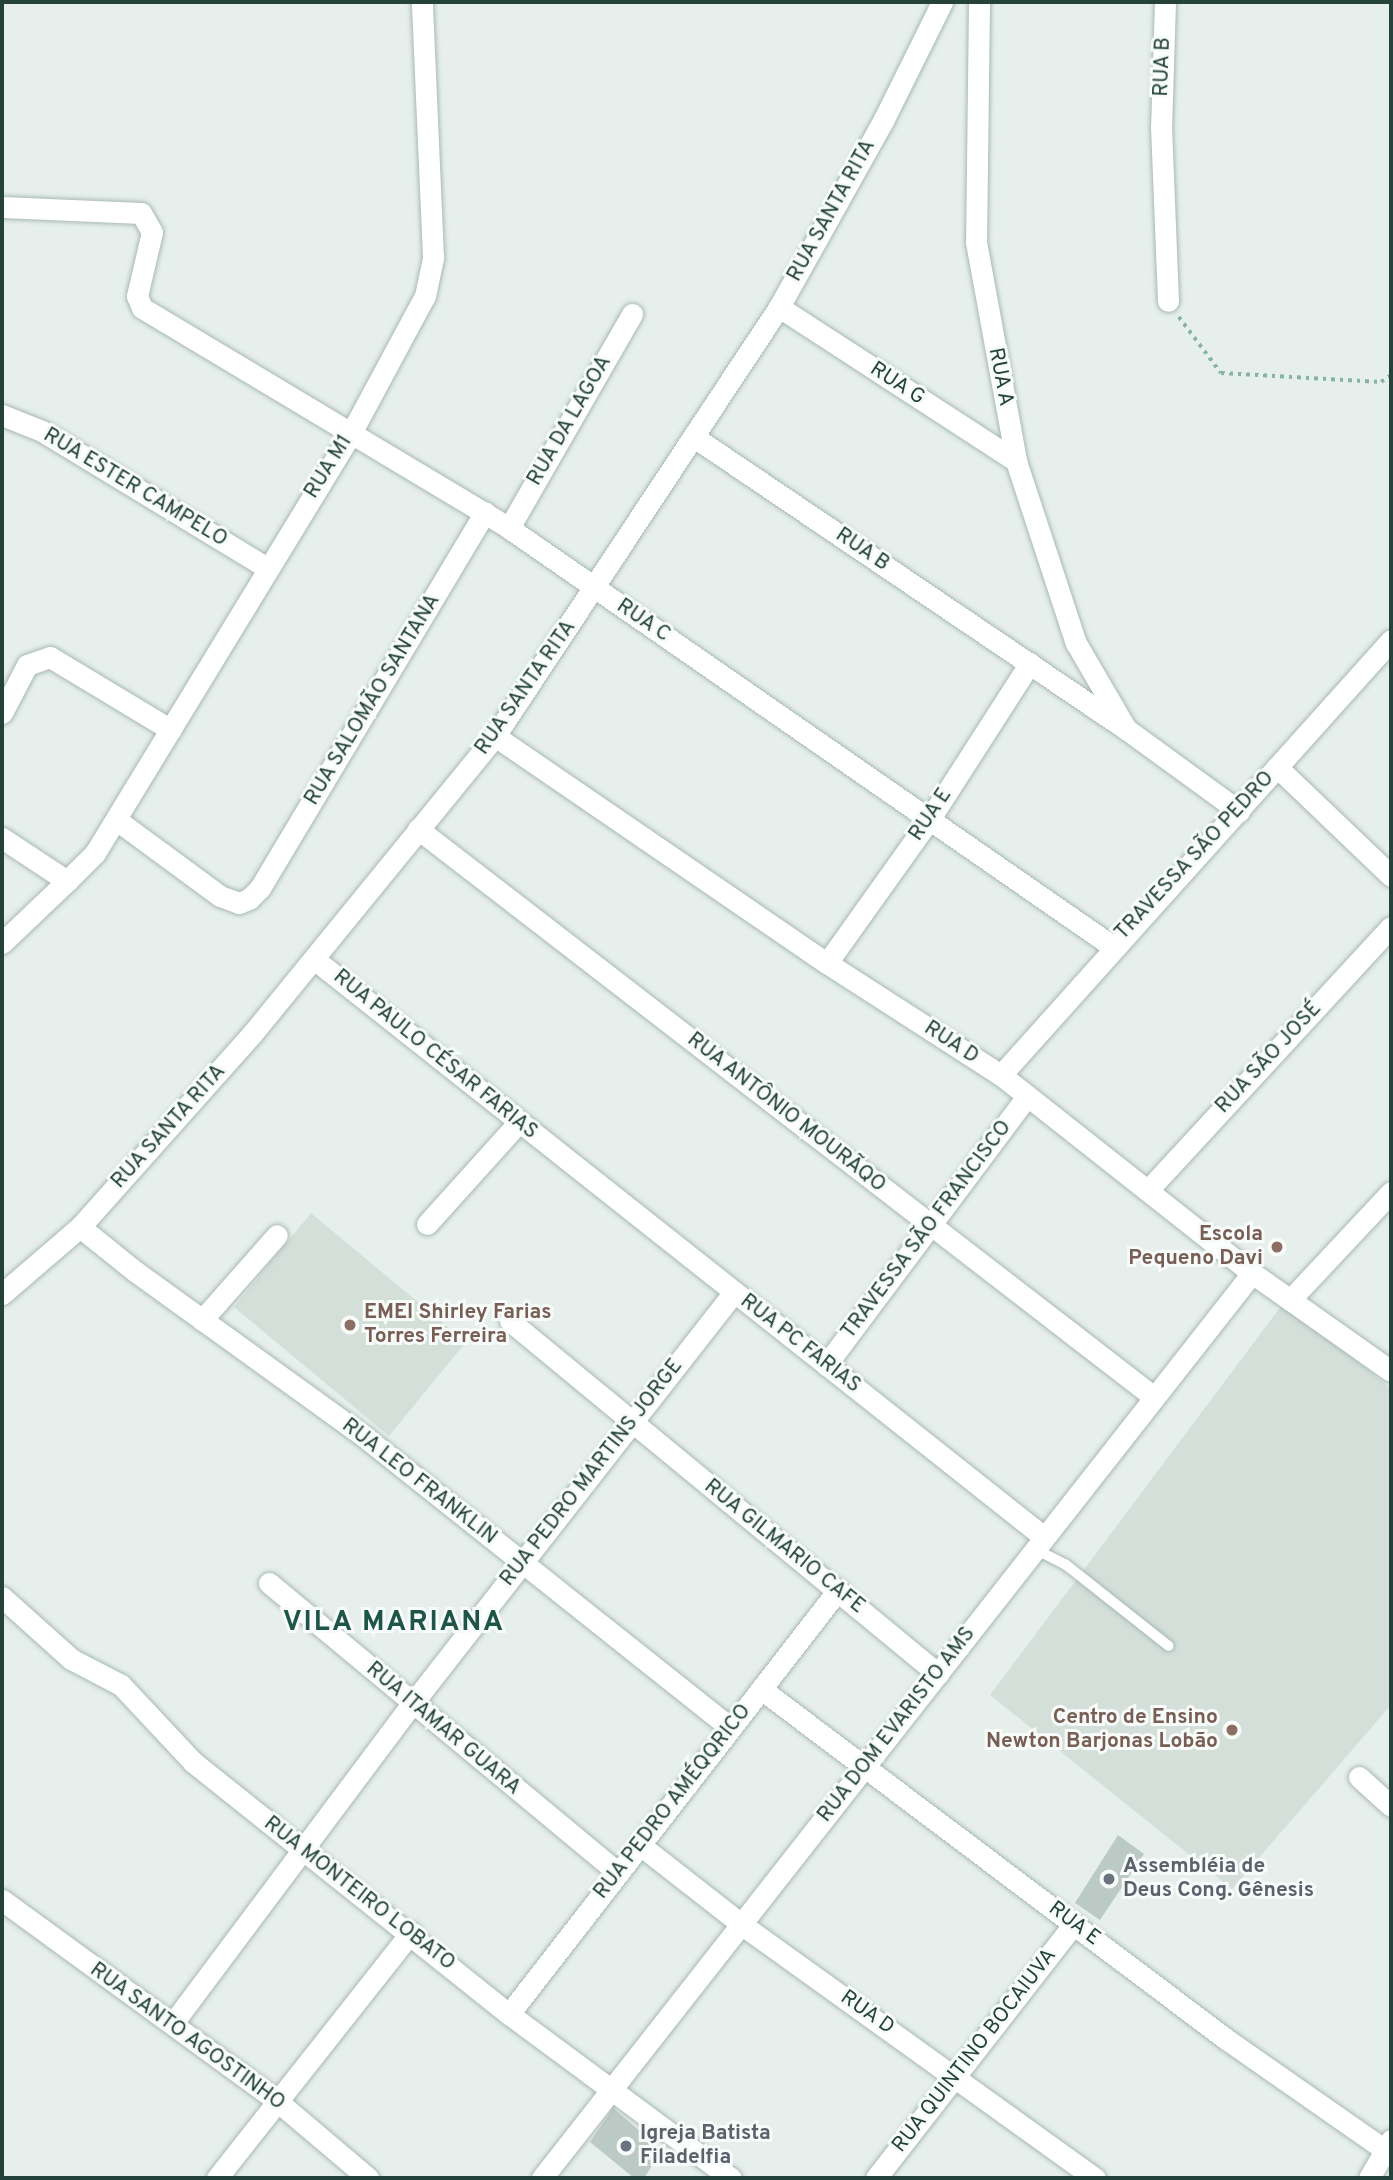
<!DOCTYPE html>
<meta charset="utf-8">
<style>
body{margin:0}
#map{position:relative;width:1393px;height:2180px;overflow:hidden;background:#e6efeb;font-family:Overpass,sans-serif}
div>[style]{position:absolute}
.built>*{inset:0;background:#d4dfda}
.building>*{inset:0;background:#bbcac4}
.path>*{height:3.5px;margin-top:-1.75px;transform-origin:0;background:repeating-linear-gradient(90deg,#86b3a5 0 3.5px,transparent 0 8.5px)}
.roads{filter:drop-shadow(0 0 2px #a8b8b2) drop-shadow(0 0 2px #a8b8b2)}
.lane>*{height:10px;margin:-5px;padding:0 5px;transform-origin:5px;border-radius:5px;background:#fff}
.street>*{height:21px;margin:-10.5px;padding:0 10.5px;transform-origin:10.5px;border-radius:10.5px;background:#fff}
.dots>*{width:19px;height:19px;translate:-50% -50%;box-sizing:border-box;border:4px solid #f7fbf9;border-radius:50%}
span{translate:-50% -50%;white-space:nowrap;text-align:center;line-height:1.15;-webkit-text-stroke:6px #f7fbf9;paint-order:stroke}
.street-label{font-size:21px;color:#24423a}
.education-label{font-size:21px;color:#785e54;font-weight:700}
.right{translate:-100% -50%;text-align:right}
.left{translate:0 -50%;text-align:left}
.worship-label{font-size:21px;color:#5b616d;font-weight:700}
.district-label{font-size:28px;color:#1f5548;font-weight:700;letter-spacing:2px}
.frame{position:absolute;inset:0;border:4px solid #24423a;pointer-events:none}
</style>
<div id="map">
<div class="built">
<div style="clip-path:polygon(311px 1213px,466px 1342px,389px 1436px,234px 1307px)"></div>
<div style="clip-path:polygon(1285px 1301px,1391px 1389px,1391px 1705px,1232px 1889px,990px 1695px)"></div>
</div>
<div class="building">
<div style="clip-path:polygon(1118px 1835px,1144px 1854px,1100px 1920px,1075px 1903px)"></div>
<div style="clip-path:polygon(613px 2108px,662px 2150px,644px 2178px,634px 2178px,590px 2142px)"></div>
</div>
<div class="path">
<div style="left:1179px;top:317px;width:70px;rotate:53.1deg"></div>
<div style="left:1221px;top:373px;width:160px;rotate:3.2deg"></div>
<div style="left:1381px;top:382px;width:12px;rotate:-35deg"></div>
</div>
<div class="roads">
<div class="lane">
<div style="left:1035px;top:1549px;width:34px;rotate:27deg"></div>
<div style="left:1065px;top:1564px;width:132px;rotate:38.3deg"></div>
</div>
<div class="street">
<div style="left:979px;top:2px;width:240px;rotate:90.7deg"></div>
<div style="left:976px;top:242px;width:223px;rotate:79.6deg"></div>
<div style="left:1016px;top:461px;width:192px;rotate:71.8deg"></div>
<div style="left:1076px;top:643px;width:99px;rotate:59.8deg"></div>
<div style="left:1165px;top:2px;width:124px;rotate:91.8deg"></div>
<div style="left:1161px;top:126px;width:175px;rotate:87.7deg"></div>
<div style="left:2px;top:207px;width:139px;rotate:2.5deg"></div>
<div style="left:141px;top:213px;width:22px;rotate:60deg"></div>
<div style="left:152px;top:232px;width:66px;rotate:103.2deg"></div>
<div style="left:137px;top:296px;width:13px;rotate:67deg"></div>
<div style="left:142px;top:308px;width:428px;rotate:30.9deg"></div>
<div style="left:509px;top:528px;width:734px;rotate:34.73deg"></div>
<div style="left:779px;top:307px;width:283px;rotate:33deg"></div>
<div style="left:2px;top:415px;width:43px;rotate:21.8deg"></div>
<div style="left:42px;top:431px;width:262px;rotate:31.3deg"></div>
<div style="left:694px;top:437px;width:521px;rotate:34.06deg"></div>
<div style="left:1126px;top:729px;width:140px;rotate:36deg"></div>
<div style="left:509px;top:528px;width:247px;rotate:-60.1deg"></div>
<div style="left:2px;top:713px;width:54px;rotate:-62.5deg"></div>
<div style="left:27px;top:665px;width:24px;rotate:-19deg"></div>
<div style="left:50px;top:657px;width:141px;rotate:31.1deg"></div>
<div style="left:495px;top:736px;width:402px;rotate:34.4deg"></div>
<div style="left:827px;top:963px;width:207px;rotate:32.8deg"></div>
<div style="left:1001px;top:1075px;width:320px;rotate:38.3deg"></div>
<div style="left:1252px;top:1273px;width:170px;rotate:35.2deg"></div>
<div style="left:1277px;top:767px;width:158px;rotate:43.7deg"></div>
<div style="left:118px;top:821px;width:127px;rotate:36.3deg"></div>
<div style="left:220px;top:896px;width:20px;rotate:20deg"></div>
<div style="left:239px;top:903px;width:11px;rotate:-22deg"></div>
<div style="left:249px;top:899px;width:16px;rotate:-45deg"></div>
<div style="left:260px;top:888px;width:438px;rotate:-59.1deg"></div>
<div style="left:418px;top:829px;width:930px;rotate:37.66deg"></div>
<div style="left:2px;top:838px;width:78px;rotate:33.5deg"></div>
<div style="left:67px;top:881px;width:40px;rotate:-45deg"></div>
<div style="left:95px;top:853px;width:490px;rotate:-58.6deg"></div>
<div style="left:350px;top:435px;width:158px;rotate:-61.7deg"></div>
<div style="left:425px;top:296px;width:40px;rotate:-78deg"></div>
<div style="left:433px;top:257px;width:255px;rotate:-92.5deg"></div>
<div style="left:2px;top:943px;width:90px;rotate:-43.6deg"></div>
<div style="left:314px;top:959px;width:931px;rotate:38.37deg"></div>
<div style="left:827px;top:963px;width:179px;rotate:-54.5deg"></div>
<div style="left:931px;top:817px;width:183px;rotate:-57.3deg"></div>
<div style="left:1001px;top:1075px;width:584px;rotate:-48.12deg"></div>
<div style="left:1148px;top:1190px;width:358px;rotate:-47.3deg"></div>
<div style="left:427px;top:1224px;width:137px;rotate:-48deg"></div>
<div style="left:80px;top:1227px;width:72px;rotate:38.8deg"></div>
<div style="left:136px;top:1272px;width:284px;rotate:35.8deg"></div>
<div style="left:366px;top:1438px;width:466px;rotate:38.5deg"></div>
<div style="left:2px;top:1294px;width:103px;rotate:-40.7deg"></div>
<div style="left:80px;top:1227px;width:259px;rotate:-48.3deg"></div>
<div style="left:252px;top:1034px;width:385px;rotate:-50.8deg"></div>
<div style="left:495px;top:736px;width:514px;rotate:-56.5deg"></div>
<div style="left:779px;top:307px;width:215px;rotate:-60.8deg"></div>
<div style="left:884px;top:119px;width:131px;rotate:-63.6deg"></div>
<div style="left:1290px;top:1300px;width:148px;rotate:-46.9deg"></div>
<div style="left:202px;top:1320px;width:113px;rotate:-48.6deg"></div>
<div style="left:510px;top:1321px;width:555px;rotate:39.51deg"></div>
<div style="left:826px;top:1365px;width:336px;rotate:-53.2deg"></div>
<div style="left:269px;top:1583px;width:454px;rotate:39.7deg"></div>
<div style="left:2px;top:1597px;width:93px;rotate:41.9deg"></div>
<div style="left:71px;top:1659px;width:56px;rotate:27.5deg"></div>
<div style="left:121px;top:1685px;width:105px;rotate:46.9deg"></div>
<div style="left:193px;top:1762px;width:404px;rotate:38.6deg"></div>
<div style="left:509px;top:2014px;width:276px;rotate:36.5deg"></div>
<div style="left:761px;top:1689px;width:582px;rotate:36.97deg"></div>
<div style="left:1226px;top:2039px;width:201px;rotate:34.9deg"></div>
<div style="left:1359px;top:1777px;width:43px;rotate:42.2deg"></div>
<div style="left:640px;top:1845px;width:128px;rotate:38deg"></div>
<div style="left:741px;top:1924px;width:436px;rotate:35.7deg"></div>
<div style="left:2px;top:1900px;width:339px;rotate:36.1deg"></div>
<div style="left:276px;top:2100px;width:121px;rotate:40.3deg"></div>
<div style="left:509px;top:2014px;width:537px;rotate:-52.19deg"></div>
<div style="left:173px;top:2023px;width:399px;rotate:-53.2deg"></div>
<div style="left:412px;top:1704px;width:523px;rotate:-51.99deg"></div>
<div style="left:217px;top:2178px;width:313px;rotate:-51.7deg"></div>
<div style="left:542px;top:2178px;width:1150px;rotate:-51.88deg"></div>
<div style="left:876px;top:2178px;width:322px;rotate:-52.1deg"></div>
<div style="left:1369px;top:2178px;width:44px;rotate:-59.9deg"></div>
</div>
</div>
<div class="dots">
<div style="left:1277px;top:1247px;background:#8d6e63"></div>
<div style="left:350px;top:1325px;background:#8d6e63"></div>
<div style="left:1232px;top:1730px;background:#8d6e63"></div>
<div style="left:1109px;top:1879px;background:#6b7280"></div>
<div style="left:626px;top:2146px;background:#6b7280"></div>
</div>
<div class="street-label">
<span style="left:1163px;top:67px;rotate:-88deg">RUA B</span>
<span style="left:832px;top:211px;rotate:-61deg">RUA SANTA RITA</span>
<span style="left:1000px;top:377px;rotate:79deg">RUA A</span>
<span style="left:897px;top:384px;rotate:33deg">RUA G</span>
<span style="left:570px;top:421px;rotate:-60deg">RUA DA LAGOA</span>
<span style="left:329px;top:467px;rotate:-58deg">RUA M1</span>
<span style="left:135px;top:488px;rotate:31deg">RUA ESTER CAMPELO</span>
<span style="left:862px;top:550px;rotate:34deg">RUA B</span>
<span style="left:643px;top:621px;rotate:34deg">RUA C</span>
<span style="left:526px;top:688px;rotate:-55deg">RUA SANTA RITA</span>
<span style="left:373px;top:700px;rotate:-59deg">RUA SALOMÃO SANTANA</span>
<span style="left:931px;top:815px;rotate:-56deg">RUA E</span>
<span style="left:1195px;top:856px;rotate:-47deg">TRAVESSA SÃO PEDRO</span>
<span style="left:951px;top:1043px;rotate:33deg">RUA D</span>
<span style="left:435px;top:1055px;rotate:39deg">RUA PAULO CÉSAR FARIAS</span>
<span style="left:1269px;top:1058px;rotate:-47deg">RUA SÃO JOSÉ</span>
<span style="left:786px;top:1113px;rotate:38deg">RUA ANTÔNIO MOURÃQO</span>
<span style="left:169px;top:1127px;rotate:-48deg">RUA SANTA RITA</span>
<span style="left:927px;top:1230px;rotate:-53deg">TRAVESSA SÃO FRANCISCO</span>
<span style="left:800px;top:1344px;rotate:38deg">RUA PC FARIAS</span>
<span style="left:592px;top:1473px;rotate:-52deg">RUA PEDRO MARTINS JORGE</span>
<span style="left:419px;top:1482px;rotate:38deg">RUA LEO FRANKLIN</span>
<span style="left:784px;top:1547px;rotate:39deg">RUA GILMARIO CAFE</span>
<span style="left:897px;top:1725px;rotate:-52deg">RUA DOM EVARISTO AMS</span>
<span style="left:443px;top:1729px;rotate:40deg">RUA ITAMAR GUARA</span>
<span style="left:673px;top:1802px;rotate:-52deg">RUA PEDRO AMÉQQRICO</span>
<span style="left:359px;top:1894px;rotate:38deg">RUA MONTEIRO LOBATO</span>
<span style="left:1074px;top:1924px;rotate:37deg">RUA E</span>
<span style="left:867px;top:2013px;rotate:35deg">RUA D</span>
<span style="left:187px;top:2037px;rotate:36deg">RUA SANTO AGOSTINHO</span>
<span style="left:975px;top:2051px;rotate:-52deg">RUA QUINTINO BOCAIUVA</span>
</div>
<div class="education-label">
<span class="right" style="left:1263px;top:1247px">Escola<br>Pequeno Davi</span>
<span class="left" style="left:364px;top:1325px">EMEI Shirley Farias<br>Torres Ferreira</span>
<span class="right" style="left:1218px;top:1730px">Centro de Ensino<br>Newton Barjonas Lobão</span>
</div>
<div class="worship-label">
<span class="left" style="left:1123px;top:1879px">Assembléia de<br>Deus Cong. Gênesis</span>
<span class="left" style="left:640px;top:2146px">Igreja Batista<br>Filadelfia</span>
</div>
<div class="district-label">
<span style="left:394px;top:1623px">VILA MARIANA</span>
</div>
<div class="frame"></div>
</div>
